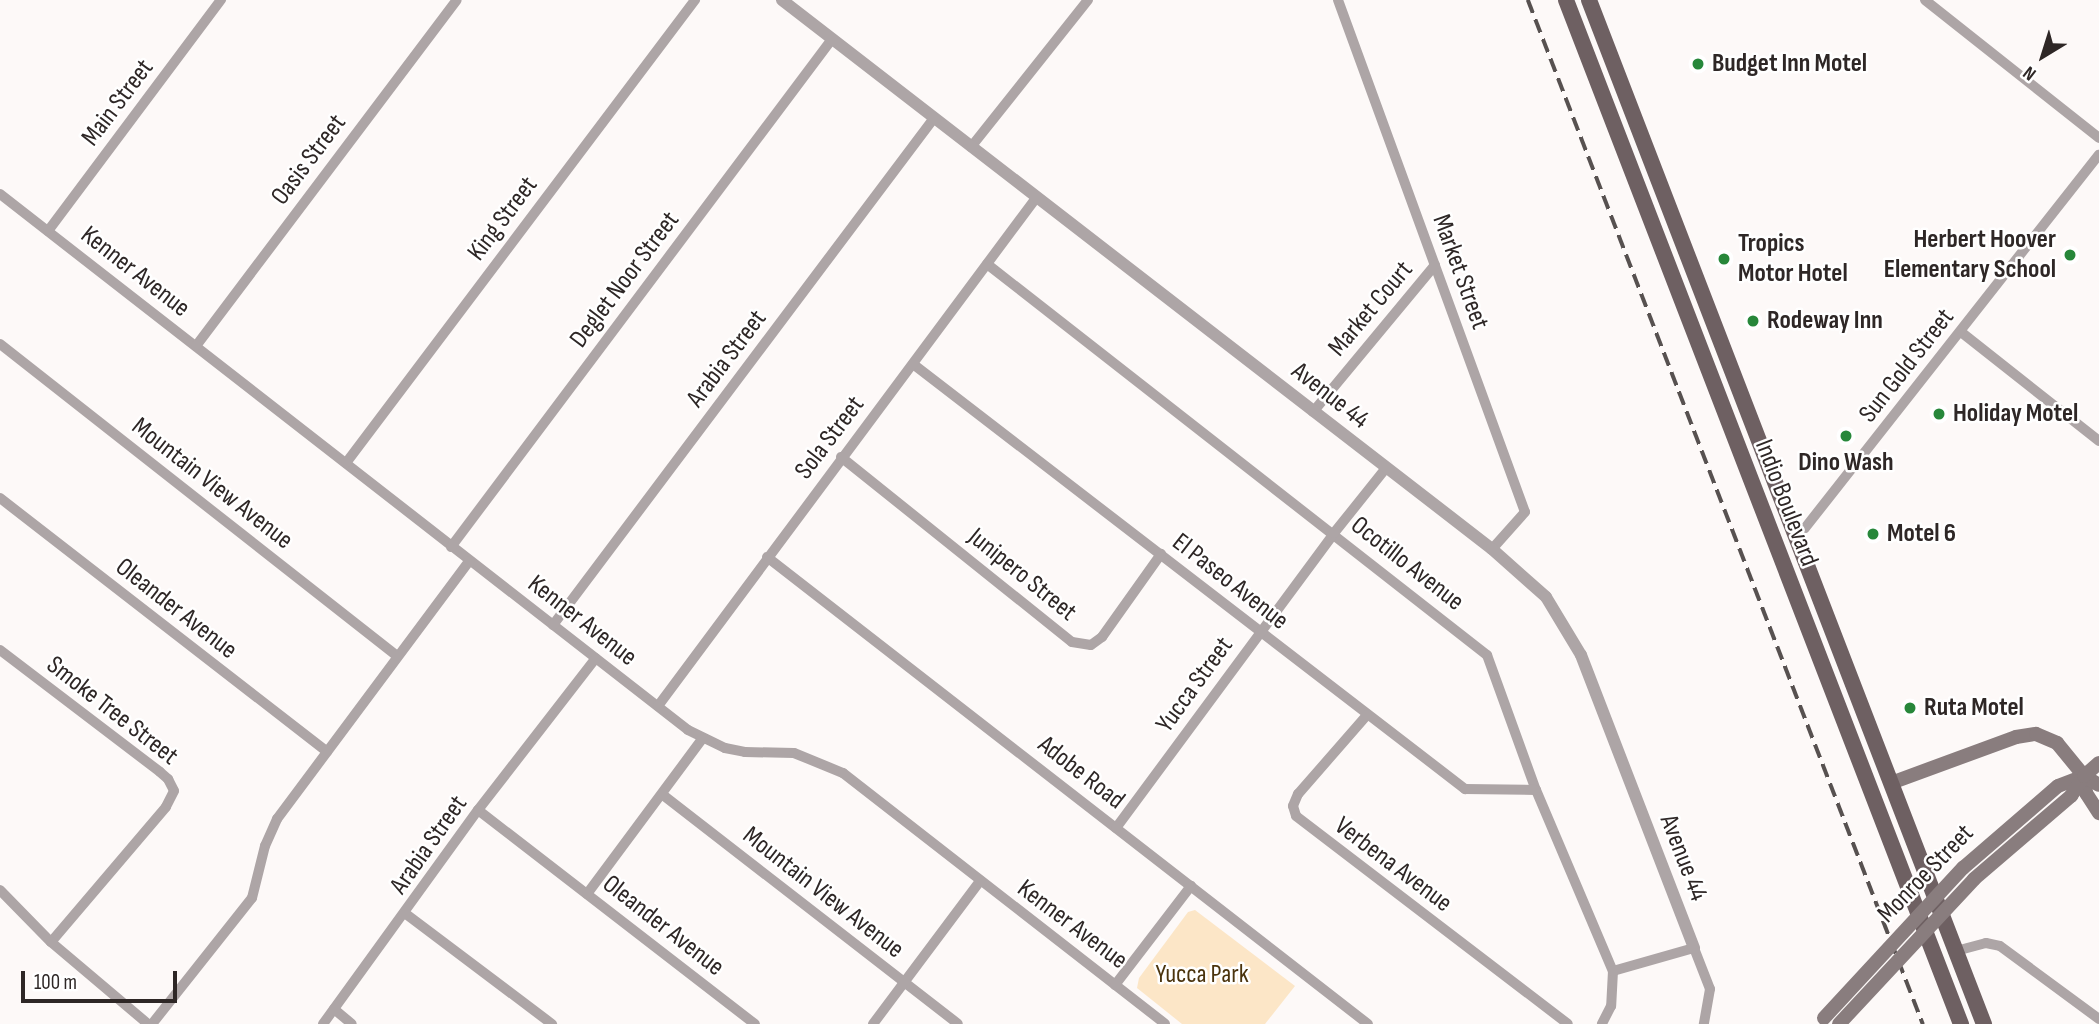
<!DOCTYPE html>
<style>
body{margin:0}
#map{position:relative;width:2099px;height:1024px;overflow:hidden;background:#fdf9f8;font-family:"Sofia Sans Condensed",sans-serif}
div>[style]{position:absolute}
.green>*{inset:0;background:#fce6c7}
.minor>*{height:10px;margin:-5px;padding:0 5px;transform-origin:5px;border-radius:5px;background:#ada5a6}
.tertiary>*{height:12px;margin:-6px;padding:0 6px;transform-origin:6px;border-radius:6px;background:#ada5a6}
.secondary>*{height:14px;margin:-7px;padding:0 7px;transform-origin:7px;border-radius:7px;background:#897d7e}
.primary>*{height:16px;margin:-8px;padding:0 8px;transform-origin:8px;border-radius:8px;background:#6e6062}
.rail>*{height:3.5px;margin-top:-1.75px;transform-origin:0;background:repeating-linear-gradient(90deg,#575150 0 14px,transparent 0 21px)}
.secondary-bridge>*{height:14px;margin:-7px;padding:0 7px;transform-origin:7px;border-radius:7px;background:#897d7e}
.dots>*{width:19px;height:19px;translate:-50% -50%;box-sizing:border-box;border:4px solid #fff;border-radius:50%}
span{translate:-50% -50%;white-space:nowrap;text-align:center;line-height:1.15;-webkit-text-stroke:5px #fff;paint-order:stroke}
.poi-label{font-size:26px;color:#2e2726;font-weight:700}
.left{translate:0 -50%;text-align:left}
.right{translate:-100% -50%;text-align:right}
.street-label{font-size:26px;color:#2e2726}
.park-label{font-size:26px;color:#4b340d}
.north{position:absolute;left:2008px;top:21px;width:70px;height:70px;-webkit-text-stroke:5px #fff;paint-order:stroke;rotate:218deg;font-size:19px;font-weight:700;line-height:28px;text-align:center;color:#2e2726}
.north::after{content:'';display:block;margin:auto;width:24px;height:32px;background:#2e2726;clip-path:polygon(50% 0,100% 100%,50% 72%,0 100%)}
.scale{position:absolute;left:21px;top:971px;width:156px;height:32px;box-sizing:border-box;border:4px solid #2e2726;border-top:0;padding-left:9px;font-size:21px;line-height:24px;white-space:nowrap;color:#2e2726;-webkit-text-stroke:5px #fff;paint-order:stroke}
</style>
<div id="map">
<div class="green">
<div style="clip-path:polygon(1195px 910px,1295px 986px,1265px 1024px,1182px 1024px,1137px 988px,1139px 978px,1188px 912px)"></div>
</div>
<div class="minor">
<div style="left:1338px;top:0;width:545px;rotate:69.94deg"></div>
<div style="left:1525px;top:512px;width:50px;rotate:131.7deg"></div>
<div style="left:1925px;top:0;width:222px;rotate:38.4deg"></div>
<div style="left:971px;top:147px;width:188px;rotate:-51.5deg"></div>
<div style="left:0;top:194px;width:872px;rotate:37.92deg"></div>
<div style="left:688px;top:730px;width:41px;rotate:25.9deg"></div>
<div style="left:725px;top:748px;width:20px;rotate:11deg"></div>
<div style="left:745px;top:752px;width:49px;rotate:1.2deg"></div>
<div style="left:794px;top:753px;width:53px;rotate:22.2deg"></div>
<div style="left:843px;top:773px;width:408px;rotate:37.9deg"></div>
<div style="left:48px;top:231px;width:289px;rotate:-53.2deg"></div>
<div style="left:987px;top:264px;width:635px;rotate:38.03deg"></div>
<div style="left:1487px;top:655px;width:144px;rotate:70.1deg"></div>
<div style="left:1536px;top:790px;width:197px;rotate:67deg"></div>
<div style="left:1613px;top:971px;width:35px;rotate:93deg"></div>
<div style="left:1611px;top:1006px;width:20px;rotate:117deg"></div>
<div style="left:1961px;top:332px;width:176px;rotate:38.3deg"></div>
<div style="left:0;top:344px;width:505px;rotate:38.16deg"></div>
<div style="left:196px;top:346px;width:433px;rotate:-53deg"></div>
<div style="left:913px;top:364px;width:697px;rotate:37.59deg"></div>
<div style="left:1465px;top:789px;width:71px;rotate:0.8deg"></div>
<div style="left:1313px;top:412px;width:191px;rotate:-50.3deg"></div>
<div style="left:841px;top:457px;width:296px;rotate:38.7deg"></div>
<div style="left:1072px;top:642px;width:19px;rotate:9deg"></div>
<div style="left:1091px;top:645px;width:14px;rotate:-36deg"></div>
<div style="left:1102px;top:637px;width:102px;rotate:-54.6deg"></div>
<div style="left:346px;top:463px;width:580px;rotate:-52.99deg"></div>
<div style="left:0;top:498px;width:414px;rotate:37.8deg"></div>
<div style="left:1794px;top:531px;width:11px;rotate:-15deg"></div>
<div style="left:1805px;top:528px;width:475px;rotate:-51.8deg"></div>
<div style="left:451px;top:547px;width:635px;rotate:-53.13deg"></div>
<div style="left:767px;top:557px;width:761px;rotate:37.85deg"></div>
<div style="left:553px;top:625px;width:634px;rotate:-53.08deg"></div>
<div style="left:0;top:650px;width:201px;rotate:37.3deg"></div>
<div style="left:160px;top:772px;width:11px;rotate:41deg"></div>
<div style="left:168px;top:779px;width:13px;rotate:63deg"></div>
<div style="left:174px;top:791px;width:18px;rotate:117deg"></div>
<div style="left:166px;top:807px;width:177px;rotate:130.4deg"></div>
<div style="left:658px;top:706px;width:633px;rotate:-53.35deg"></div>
<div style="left:1367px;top:715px;width:105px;rotate:131.1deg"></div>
<div style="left:1298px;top:794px;width:13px;rotate:113deg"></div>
<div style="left:1293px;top:806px;width:10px;rotate:73deg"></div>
<div style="left:1296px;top:816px;width:342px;rotate:37.4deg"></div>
<div style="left:663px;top:795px;width:373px;rotate:37.8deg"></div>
<div style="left:478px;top:810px;width:350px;rotate:37.7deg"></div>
<div style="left:1116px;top:828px;width:367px;rotate:-53.5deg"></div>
<div style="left:1334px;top:533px;width:83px;rotate:-51.3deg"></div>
<div style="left:0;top:890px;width:73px;rotate:45.6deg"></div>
<div style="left:51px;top:942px;width:127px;rotate:40.2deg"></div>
<div style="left:587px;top:894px;width:193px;rotate:-53.4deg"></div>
<div style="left:406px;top:914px;width:183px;rotate:37deg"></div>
<div style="left:1956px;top:951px;width:31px;rotate:-15deg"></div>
<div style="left:1986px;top:943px;width:14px;rotate:12deg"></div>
<div style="left:2000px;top:946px;width:123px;rotate:36.4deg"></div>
<div style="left:1613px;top:971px;width:84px;rotate:-15.9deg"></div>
<div style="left:1694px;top:948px;width:44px;rotate:68.7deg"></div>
<div style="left:1710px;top:989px;width:36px;rotate:100deg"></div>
<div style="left:1115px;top:985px;width:125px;rotate:-52.5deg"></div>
<div style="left:334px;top:1009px;width:23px;rotate:40deg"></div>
<div style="left:152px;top:1024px;width:161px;rotate:-51.6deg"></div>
<div style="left:252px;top:898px;width:54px;rotate:-76deg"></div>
<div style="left:265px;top:846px;width:30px;rotate:-66deg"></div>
<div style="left:277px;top:819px;width:322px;rotate:-53.3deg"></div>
<div style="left:323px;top:1024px;width:264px;rotate:-54.1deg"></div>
<div style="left:478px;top:810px;width:192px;rotate:-52.2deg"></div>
<div style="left:873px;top:1024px;width:179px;rotate:-53.2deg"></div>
</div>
<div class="tertiary">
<div style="left:782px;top:0;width:897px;rotate:37.71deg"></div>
<div style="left:1492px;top:549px;width:72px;rotate:41.6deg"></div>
<div style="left:1546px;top:597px;width:68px;rotate:58.9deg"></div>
<div style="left:1581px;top:655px;width:314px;rotate:68.9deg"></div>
</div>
<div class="secondary">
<div style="left:2084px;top:776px;width:17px;rotate:83deg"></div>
<div style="left:2086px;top:793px;width:24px;rotate:57deg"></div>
<div style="left:1891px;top:783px;width:133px;rotate:-20.2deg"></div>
<div style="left:2016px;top:737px;width:20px;rotate:-9deg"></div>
<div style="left:2036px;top:734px;width:23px;rotate:23deg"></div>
<div style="left:2057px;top:743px;width:43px;rotate:50.7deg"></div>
<div style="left:2084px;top:776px;width:17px;rotate:31deg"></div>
<div style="left:1963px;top:868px;width:125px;rotate:-40.8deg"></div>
<div style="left:2058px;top:786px;width:28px;rotate:-21deg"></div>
<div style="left:1974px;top:879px;width:128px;rotate:-40.6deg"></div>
<div style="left:2071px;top:796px;width:24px;rotate:-57deg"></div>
<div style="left:2084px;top:776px;width:20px;rotate:-41deg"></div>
</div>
<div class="primary">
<div style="left:1566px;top:0;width:1098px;rotate:68.91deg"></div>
<div style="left:1589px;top:0;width:1098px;rotate:68.91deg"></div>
</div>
<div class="rail">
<div style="left:1528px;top:0;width:1098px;rotate:68.91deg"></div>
</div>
<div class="secondary-bridge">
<div style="left:1824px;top:1018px;width:205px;rotate:-47.2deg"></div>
<div style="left:1839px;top:1024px;width:198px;rotate:-47deg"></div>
</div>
<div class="dots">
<div style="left:1698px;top:64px;background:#27873a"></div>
<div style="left:2070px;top:255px;background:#27873a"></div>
<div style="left:1724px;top:259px;background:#27873a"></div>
<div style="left:1753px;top:321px;background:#27873a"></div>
<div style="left:1939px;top:414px;background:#27873a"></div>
<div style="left:1846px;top:436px;background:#27873a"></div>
<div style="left:1873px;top:534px;background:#27873a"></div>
<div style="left:1910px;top:708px;background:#27873a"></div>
</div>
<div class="poi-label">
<span class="left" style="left:1712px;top:64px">Budget Inn Motel</span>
<span class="right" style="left:2056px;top:255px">Herbert Hoover<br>Elementary School</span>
<span class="left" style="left:1738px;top:259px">Tropics<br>Motor Hotel</span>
<span class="left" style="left:1767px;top:321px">Rodeway Inn</span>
<span class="left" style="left:1953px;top:414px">Holiday Motel</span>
<span style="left:1846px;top:463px">Dino Wash</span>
<span class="left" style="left:1887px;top:534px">Motel 6</span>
<span class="left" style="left:1924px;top:708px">Ruta Motel</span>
</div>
<div class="street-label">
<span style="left:118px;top:103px;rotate:-53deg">Main Street</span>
<span style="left:309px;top:160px;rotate:-53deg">Oasis Street</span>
<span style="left:503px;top:219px;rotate:-53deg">King Street</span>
<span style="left:135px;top:272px;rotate:38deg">Kenner Avenue</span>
<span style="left:1460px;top:272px;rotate:70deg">Market Street</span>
<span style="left:625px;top:280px;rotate:-53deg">Deglet Noor Street</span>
<span style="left:1371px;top:309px;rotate:-50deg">Market Court</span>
<span style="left:727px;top:359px;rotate:-53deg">Arabia Street</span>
<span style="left:1907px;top:366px;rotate:-52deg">Sun Gold Street</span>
<span style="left:1330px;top:396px;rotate:38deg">Avenue 44</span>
<span style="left:830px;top:438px;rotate:-53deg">Sola Street</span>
<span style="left:212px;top:484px;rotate:38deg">Mountain View Avenue</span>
<span style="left:1786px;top:503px;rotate:69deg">Indio Boulevard</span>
<span style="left:1407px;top:564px;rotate:38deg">Ocotillo Avenue</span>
<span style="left:1022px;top:575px;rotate:39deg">Junipero Street</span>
<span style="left:1230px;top:582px;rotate:38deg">El Paseo Avenue</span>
<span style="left:176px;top:609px;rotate:38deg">Oleander Avenue</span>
<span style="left:582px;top:621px;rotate:38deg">Kenner Avenue</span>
<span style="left:1195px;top:685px;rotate:-54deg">Yucca Street</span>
<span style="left:112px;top:711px;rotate:38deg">Smoke Tree Street</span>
<span style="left:1081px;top:773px;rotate:38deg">Adobe Road</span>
<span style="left:429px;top:845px;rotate:-55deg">Arabia Street</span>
<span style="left:1683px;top:858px;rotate:69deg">Avenue 44</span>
<span style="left:1393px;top:865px;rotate:37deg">Verbena Avenue</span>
<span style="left:1926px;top:874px;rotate:-46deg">Monroe Street</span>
<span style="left:823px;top:893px;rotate:38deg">Mountain View Avenue</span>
<span style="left:1072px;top:925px;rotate:37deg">Kenner Avenue</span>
<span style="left:663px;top:926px;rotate:38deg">Oleander Avenue</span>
</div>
<div class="park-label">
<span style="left:1202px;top:975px">Yucca Park</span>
</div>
<div class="north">N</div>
<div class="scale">100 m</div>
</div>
